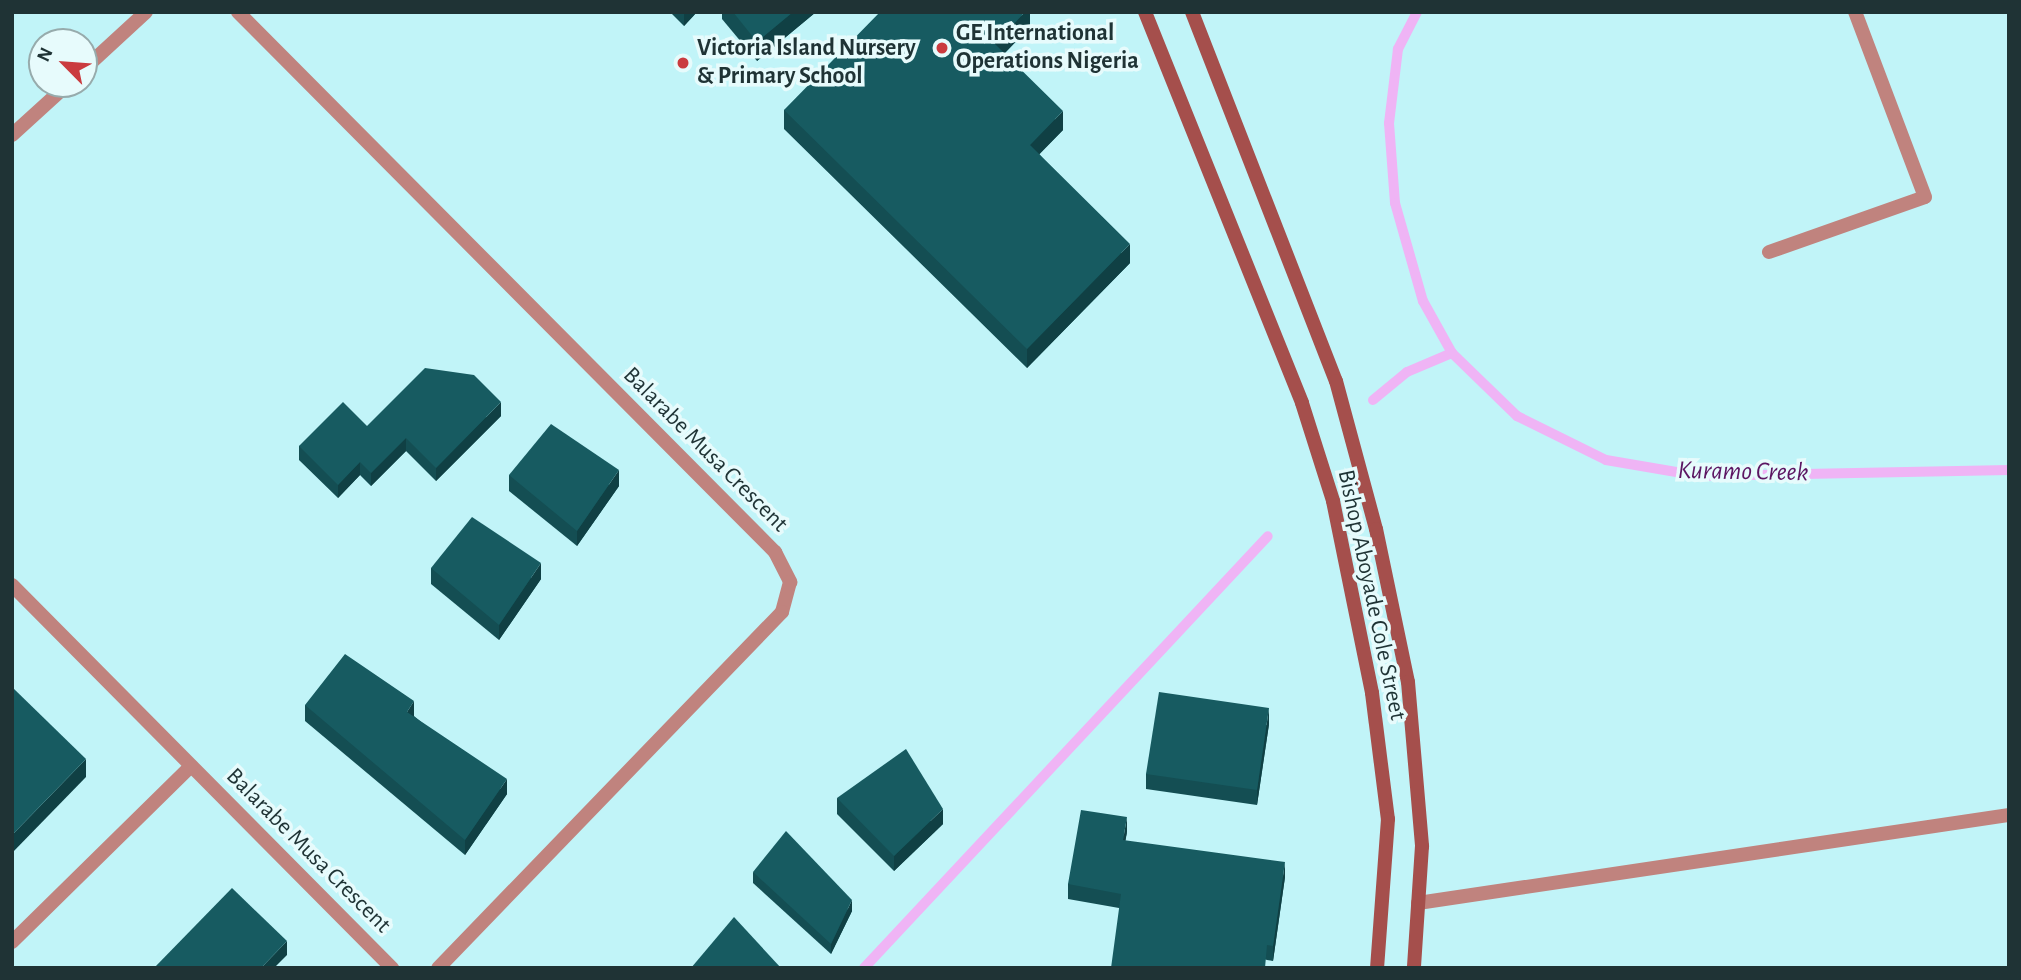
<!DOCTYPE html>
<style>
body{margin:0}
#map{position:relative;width:2021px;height:980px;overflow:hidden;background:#c1f4f8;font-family:"Alegreya Sans",sans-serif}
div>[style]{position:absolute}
.stream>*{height:10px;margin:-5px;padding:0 5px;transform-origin:5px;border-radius:5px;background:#efb4f5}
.street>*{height:14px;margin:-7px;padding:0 7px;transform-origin:7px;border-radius:7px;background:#c0837e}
.secondary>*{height:14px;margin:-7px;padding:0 7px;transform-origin:7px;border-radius:7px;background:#a54f4c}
.wall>*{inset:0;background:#144e53}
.shaded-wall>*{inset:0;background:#104044}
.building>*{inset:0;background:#175b61}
.dots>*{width:19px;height:19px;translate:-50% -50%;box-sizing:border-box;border:4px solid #e7fbfc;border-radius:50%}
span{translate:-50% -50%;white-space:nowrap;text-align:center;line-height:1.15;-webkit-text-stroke:7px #e7fbfc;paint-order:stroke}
.poi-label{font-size:24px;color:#1f3335;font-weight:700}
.left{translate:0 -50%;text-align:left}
.street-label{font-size:24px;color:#1f3335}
.water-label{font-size:26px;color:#5c1663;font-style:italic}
.frame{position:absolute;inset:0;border:14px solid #1f3335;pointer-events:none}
.north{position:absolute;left:28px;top:28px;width:70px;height:70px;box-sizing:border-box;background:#e7fbfc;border:2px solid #97abac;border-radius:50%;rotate:295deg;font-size:19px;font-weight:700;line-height:28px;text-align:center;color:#1f3335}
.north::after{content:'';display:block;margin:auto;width:24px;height:32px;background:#ca3b3f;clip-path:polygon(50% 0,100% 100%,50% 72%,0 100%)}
</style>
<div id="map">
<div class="stream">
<div style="left:1417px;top:12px;width:42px;rotate:117.2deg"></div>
<div style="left:1398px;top:49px;width:75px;rotate:96.9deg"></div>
<div style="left:1389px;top:123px;width:80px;rotate:85.7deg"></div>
<div style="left:1395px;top:203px;width:102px;rotate:74.1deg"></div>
<div style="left:1423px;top:301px;width:60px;rotate:60.9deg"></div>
<div style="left:1452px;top:353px;width:91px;rotate:44.1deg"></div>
<div style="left:1517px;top:416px;width:99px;rotate:26.3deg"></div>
<div style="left:1606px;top:460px;width:95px;rotate:9.7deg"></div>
<div style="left:1700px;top:476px;width:309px;rotate:-1.1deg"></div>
<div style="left:1373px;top:400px;width:44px;rotate:-39.5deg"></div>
<div style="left:1407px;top:372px;width:49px;rotate:-22.9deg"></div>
<div style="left:864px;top:968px;width:591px;rotate:-46.92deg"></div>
</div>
<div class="street">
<div style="left:238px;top:12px;width:762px;rotate:45.16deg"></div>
<div style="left:775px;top:552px;width:34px;rotate:63deg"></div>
<div style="left:790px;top:582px;width:31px;rotate:105deg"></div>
<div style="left:782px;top:612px;width:495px;rotate:134deg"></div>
<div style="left:84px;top:69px;width:84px;rotate:-42.6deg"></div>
<div style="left:12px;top:135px;width:76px;rotate:-42.3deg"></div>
<div style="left:1769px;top:252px;width:165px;rotate:-19.4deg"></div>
<div style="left:1925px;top:197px;width:198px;rotate:-110.7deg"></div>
<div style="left:12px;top:585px;width:540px;rotate:45.23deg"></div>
<div style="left:1418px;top:903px;width:598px;rotate:-8.47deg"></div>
<div style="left:12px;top:942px;width:251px;rotate:-44.5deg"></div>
</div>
<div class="secondary">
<div style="left:1145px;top:12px;width:421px;rotate:68.1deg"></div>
<div style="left:1302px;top:403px;width:103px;rotate:72.4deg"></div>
<div style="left:1333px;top:501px;width:196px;rotate:78.5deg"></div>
<div style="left:1372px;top:693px;width:127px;rotate:82.8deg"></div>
<div style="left:1388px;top:819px;width:149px;rotate:94.2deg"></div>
<div style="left:1192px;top:12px;width:396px;rotate:68.7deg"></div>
<div style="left:1336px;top:381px;width:153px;rotate:74.9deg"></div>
<div style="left:1376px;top:529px;width:156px;rotate:78.2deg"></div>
<div style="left:1408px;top:682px;width:165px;rotate:85.1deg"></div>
<div style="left:1422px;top:846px;width:122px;rotate:93.8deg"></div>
</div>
<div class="wall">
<div style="clip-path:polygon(670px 12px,697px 12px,684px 26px)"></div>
<div style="clip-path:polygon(722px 12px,816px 12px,757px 61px,722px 19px)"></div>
<div style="clip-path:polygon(1030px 12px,1030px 27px,1004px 54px,1063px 130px,1039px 154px,1130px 263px,1027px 368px,784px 129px,784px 110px)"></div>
<div style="clip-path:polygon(501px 416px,436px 481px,406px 451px,371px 486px,360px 475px,338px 498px,299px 460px,299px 446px,367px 426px)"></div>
<div style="clip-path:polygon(509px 475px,619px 486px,577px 546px,509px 491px)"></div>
<div style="clip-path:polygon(431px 568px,541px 579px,499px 640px,431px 584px)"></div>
<div style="clip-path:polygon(305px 705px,414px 716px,507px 794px,465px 855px,305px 721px)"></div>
<div style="clip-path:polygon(1269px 724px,1257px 805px,1146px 789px,1146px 774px)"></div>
<div style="clip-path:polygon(837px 798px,943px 824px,894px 871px,837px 814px)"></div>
<div style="clip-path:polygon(1127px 832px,1125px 841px,1285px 877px,1273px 961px,1267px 960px,1119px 908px,1068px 899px,1068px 884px)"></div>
<div style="clip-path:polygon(753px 872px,852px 911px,831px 954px,753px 883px)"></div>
</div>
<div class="shaded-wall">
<div style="clip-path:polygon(684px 12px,697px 12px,684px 26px)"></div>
<div style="clip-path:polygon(793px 12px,816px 12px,757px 61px,757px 42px)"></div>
<div style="clip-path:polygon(1025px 12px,1030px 12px,1030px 27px,995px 63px,995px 44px)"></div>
<div style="clip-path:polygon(1063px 111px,1063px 130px,1030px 164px,1030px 145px)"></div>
<div style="clip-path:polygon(1130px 244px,1130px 263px,1027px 368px,1027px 349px)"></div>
<div style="clip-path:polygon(501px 402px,501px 416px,436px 481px,436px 468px)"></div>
<div style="clip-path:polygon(406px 438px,406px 451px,371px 486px,371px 473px)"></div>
<div style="clip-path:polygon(360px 462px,360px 475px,338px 498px,338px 485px)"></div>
<div style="clip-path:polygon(619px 470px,619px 486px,577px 546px,577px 531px)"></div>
<div style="clip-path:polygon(541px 563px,541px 579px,499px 640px,499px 625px)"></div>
<div style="clip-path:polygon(414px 701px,414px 716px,407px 727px,407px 712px)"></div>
<div style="clip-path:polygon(1269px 708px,1269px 724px,1257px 805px,1257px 790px)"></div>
<div style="clip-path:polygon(86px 759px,86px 777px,12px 853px,12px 835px)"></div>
<div style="clip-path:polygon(507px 779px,507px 794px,465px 855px,465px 840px)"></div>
<div style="clip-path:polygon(943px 809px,943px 824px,894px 871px,894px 856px)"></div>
<div style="clip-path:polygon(1127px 817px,1127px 832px,1123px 855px,1123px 840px)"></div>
<div style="clip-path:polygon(1285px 862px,1285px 877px,1273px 961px,1273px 946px)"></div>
<div style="clip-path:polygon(852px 900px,852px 911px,831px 954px,831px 944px)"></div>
<div style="clip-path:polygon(287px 941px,287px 955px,274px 968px,261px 968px)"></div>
</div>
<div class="building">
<div style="clip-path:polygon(733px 12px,793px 12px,757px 42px)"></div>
<div style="clip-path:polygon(880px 12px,1025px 12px,995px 44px,1063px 111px,1030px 145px,1130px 244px,1027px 349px,784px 110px)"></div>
<div style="clip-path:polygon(425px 368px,474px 375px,501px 402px,436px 468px,406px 438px,371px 473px,360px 462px,338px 485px,299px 446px,343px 402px,367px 426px)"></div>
<div style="clip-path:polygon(551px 424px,619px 470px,577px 531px,509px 475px)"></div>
<div style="clip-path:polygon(472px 517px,541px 563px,499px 625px,431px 568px)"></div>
<div style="clip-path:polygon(345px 654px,414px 701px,407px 712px,507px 779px,465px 840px,305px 705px)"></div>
<div style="clip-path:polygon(12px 687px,86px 759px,12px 835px)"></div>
<div style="clip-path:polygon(1159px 692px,1269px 708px,1257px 790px,1146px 774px)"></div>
<div style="clip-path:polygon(906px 749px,943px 809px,894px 856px,837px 798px)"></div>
<div style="clip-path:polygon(1081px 810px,1127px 817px,1123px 840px,1285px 862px,1273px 946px,1267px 945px,1265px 968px,1111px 968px,1121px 894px,1068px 884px)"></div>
<div style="clip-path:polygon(786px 831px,852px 900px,831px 944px,753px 872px)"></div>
<div style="clip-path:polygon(232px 888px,287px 941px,261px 968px,154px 968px)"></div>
<div style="clip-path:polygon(734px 917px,781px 968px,691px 968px)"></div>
</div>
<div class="dots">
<div style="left:942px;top:48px;background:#ca3b3f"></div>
<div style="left:683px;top:63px;background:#ca3b3f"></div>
</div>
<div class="poi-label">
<span class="left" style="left:956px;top:48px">GE International<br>Operations Nigeria</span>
<span class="left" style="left:697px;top:63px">Victoria Island Nursery<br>&amp; Primary School</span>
</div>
<div class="street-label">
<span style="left:705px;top:450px;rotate:45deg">Balarabe Musa Crescent</span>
<span style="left:1371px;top:595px;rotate:78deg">Bishop Aboyade Cole Street</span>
<span style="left:308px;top:851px;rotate:45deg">Balarabe Musa Crescent</span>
</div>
<div class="water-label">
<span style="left:1743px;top:472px;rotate:1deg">Kuramo Creek</span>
</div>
<div class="frame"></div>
<div class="north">N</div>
</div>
